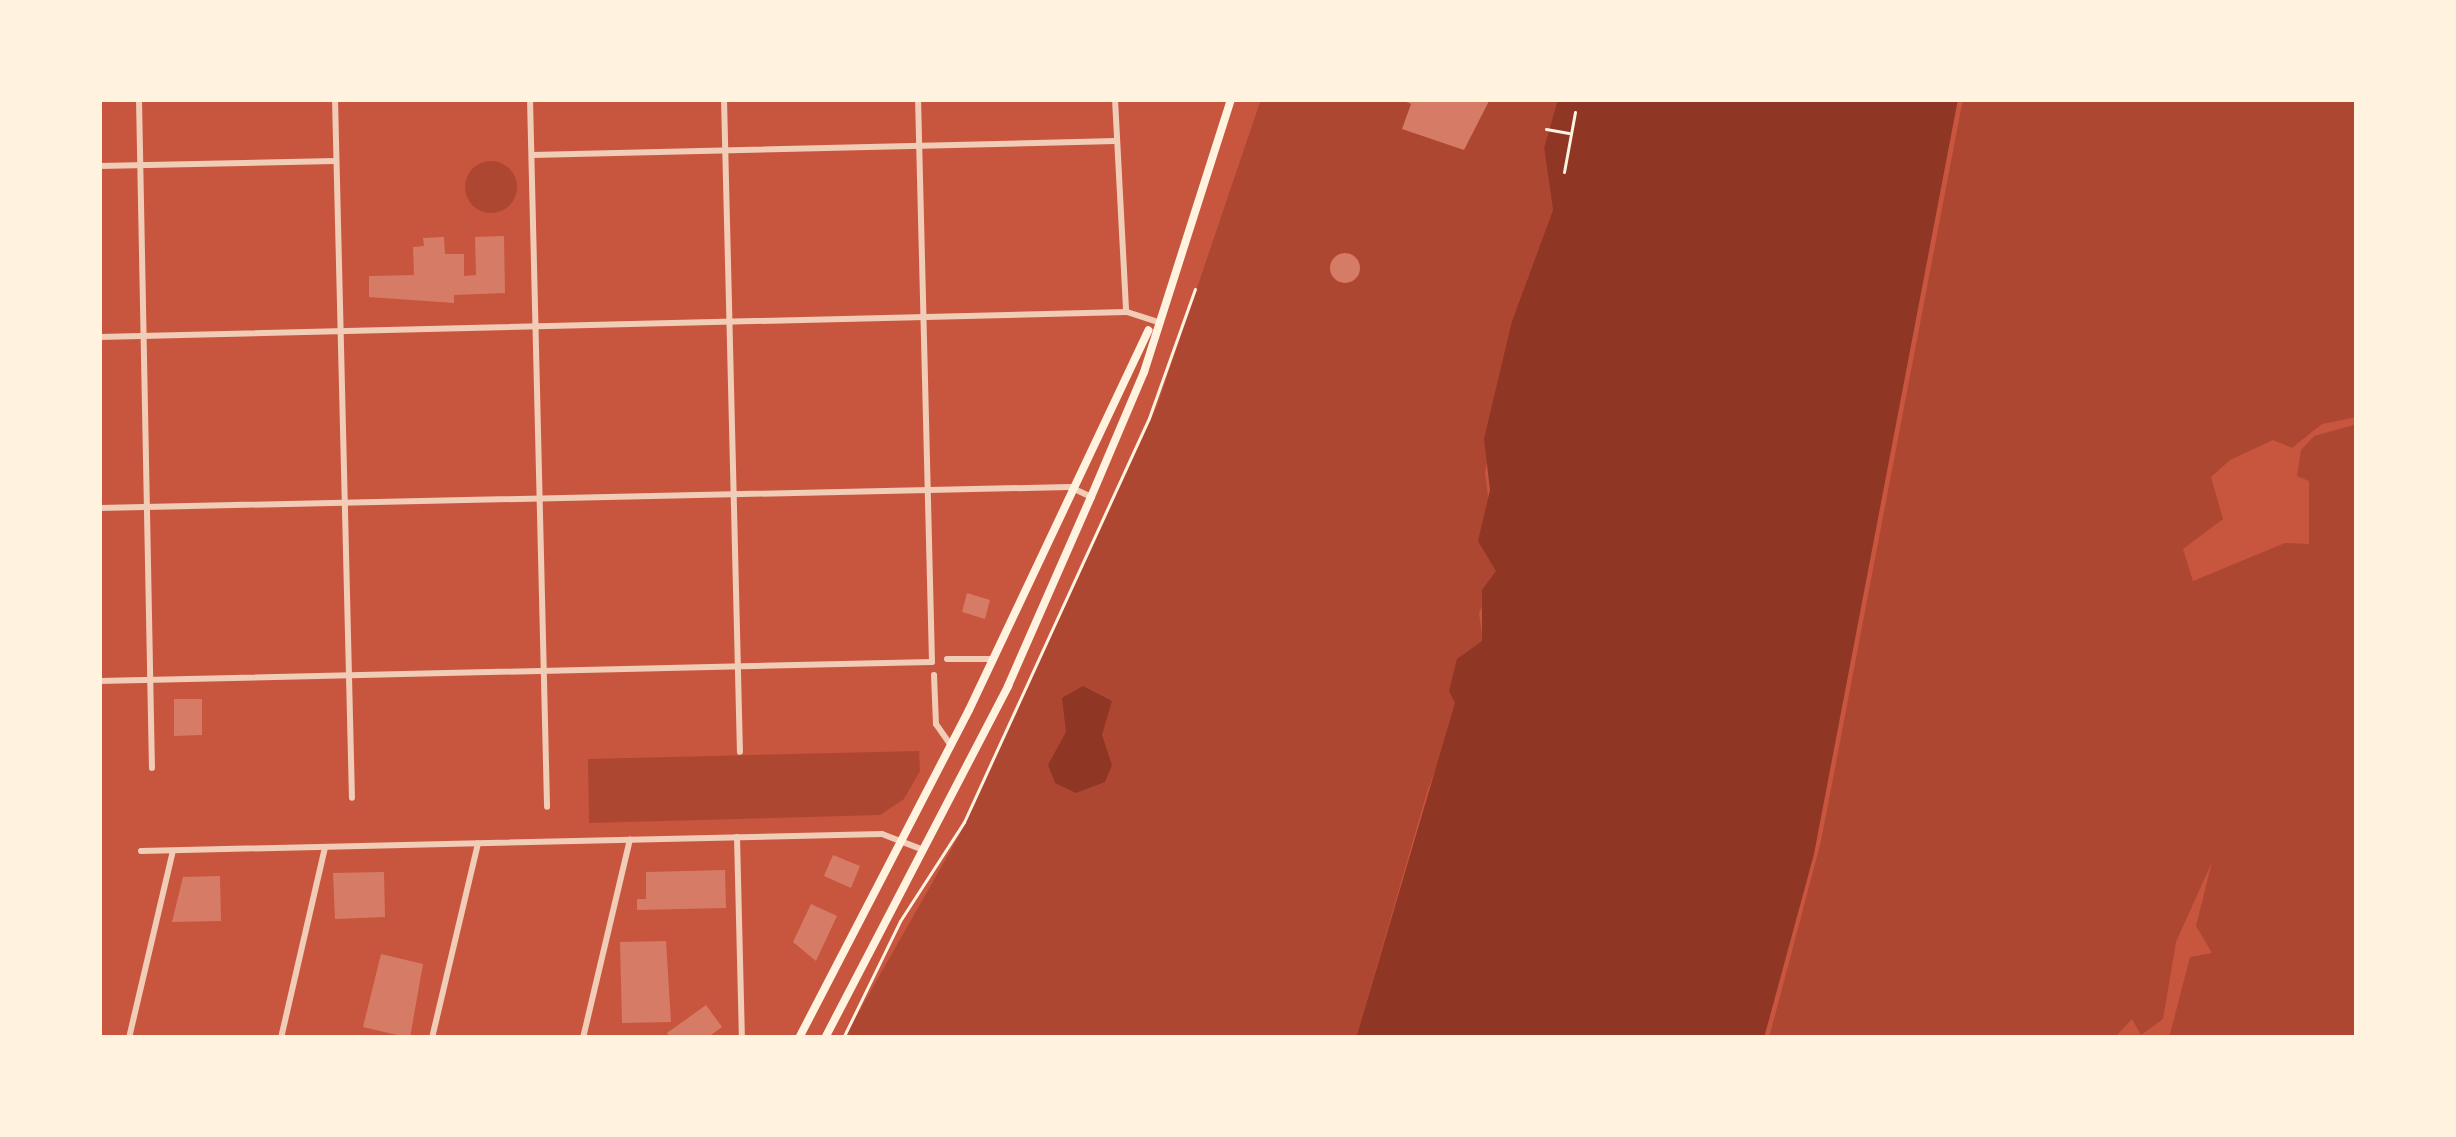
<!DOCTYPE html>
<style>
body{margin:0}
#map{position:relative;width:2456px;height:1137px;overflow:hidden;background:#c8553d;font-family:"Roboto Serif",serif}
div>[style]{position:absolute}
.green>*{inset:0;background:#ae4732}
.round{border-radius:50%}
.water>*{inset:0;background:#8f3625}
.building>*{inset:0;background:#d67c66}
.path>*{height:3px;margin:-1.5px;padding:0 1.5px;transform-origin:1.5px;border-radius:1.5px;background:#fff3e0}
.minor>*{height:6px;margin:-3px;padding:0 3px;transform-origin:3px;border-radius:3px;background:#f1ccb7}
.secondary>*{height:8px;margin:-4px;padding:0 4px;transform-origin:4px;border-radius:4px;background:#fff3e0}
span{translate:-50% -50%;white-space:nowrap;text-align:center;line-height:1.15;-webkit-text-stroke:10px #fff3e0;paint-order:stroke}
.frame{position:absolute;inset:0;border:102px solid #fff3e0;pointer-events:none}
</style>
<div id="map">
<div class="green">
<div style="clip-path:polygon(1261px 99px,1558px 99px,1544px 148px,1553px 210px,1512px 321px,1485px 472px,1497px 571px,1479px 613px,1483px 642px,1427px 792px,1356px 1038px,844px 1038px,960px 834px,1157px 406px)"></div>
<div style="clip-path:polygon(1963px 99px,2357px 99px,2357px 417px,2322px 424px,2292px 448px,2273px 440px,2230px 460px,2211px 477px,2223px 519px,2183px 549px,2193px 581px,2285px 543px,2309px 544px,2309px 481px,2297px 476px,2301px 450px,2314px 436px,2357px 424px,2357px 1038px,2169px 1038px,2190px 957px,2212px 953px,2196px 926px,2212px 862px,2176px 942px,2163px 1019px,2141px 1035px,2132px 1019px,2114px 1038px,1769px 1038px,1821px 841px)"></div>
<div class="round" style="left:465px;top:161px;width:52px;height:52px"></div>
<div style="clip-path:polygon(919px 751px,920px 771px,904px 799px,880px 815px,589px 823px,588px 759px)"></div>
</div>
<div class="water">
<div style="clip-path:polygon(1558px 99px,1958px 99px,1814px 854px,1764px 1038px,1356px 1038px,1455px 703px,1449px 691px,1457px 659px,1482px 641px,1482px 590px,1496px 571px,1478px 541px,1490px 490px,1484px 439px,1512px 321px,1553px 210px,1544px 148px)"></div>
<div style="clip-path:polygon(1083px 686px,1112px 701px,1102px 735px,1112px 765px,1105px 782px,1076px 793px,1055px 783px,1048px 765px,1066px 732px,1062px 698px)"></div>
</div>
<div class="building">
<div style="clip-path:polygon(1400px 99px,1490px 99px,1464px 150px,1402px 129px,1411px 104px)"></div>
<div style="clip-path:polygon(504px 236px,505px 293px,454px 295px,454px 303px,369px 297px,369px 276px,414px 275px,413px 247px,424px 246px,423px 238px,444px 237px,445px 254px,464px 254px,464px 276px,476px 275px,475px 237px)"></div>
<div class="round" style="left:1330px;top:253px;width:30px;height:30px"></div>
<div style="clip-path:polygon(967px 593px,990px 600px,985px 619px,962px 612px)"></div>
<div style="clip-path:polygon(174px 699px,202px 699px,202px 735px,174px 736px)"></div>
<div style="clip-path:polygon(833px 855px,860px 866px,851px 888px,824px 876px)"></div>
<div style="clip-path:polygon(725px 870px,726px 908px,637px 910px,637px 899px,646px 899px,646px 872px)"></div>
<div style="clip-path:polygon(384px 872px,385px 917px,335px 919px,333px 873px)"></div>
<div style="clip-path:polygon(220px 876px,221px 921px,172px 922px,183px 877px)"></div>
<div style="clip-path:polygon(811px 904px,837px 916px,816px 961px,793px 942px)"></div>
<div style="clip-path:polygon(666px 941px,671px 1022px,622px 1023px,620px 942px)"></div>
<div style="clip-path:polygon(381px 954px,423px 964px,410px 1038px,363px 1027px)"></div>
<div style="clip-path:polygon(706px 1005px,722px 1027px,707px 1038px,671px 1038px,667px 1033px)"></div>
</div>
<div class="path">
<div style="left:1546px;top:129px;width:23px;rotate:10deg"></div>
<div style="left:1564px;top:172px;width:61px;rotate:-79.6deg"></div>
<div style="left:843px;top:1038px;width:130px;rotate:-64deg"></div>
<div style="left:900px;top:921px;width:118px;rotate:-57.1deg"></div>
<div style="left:964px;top:822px;width:444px;rotate:-65.4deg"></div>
<div style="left:1149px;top:418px;width:137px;rotate:-70.4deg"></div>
</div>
<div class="minor">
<div style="left:139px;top:99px;width:669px;rotate:88.89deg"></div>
<div style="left:335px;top:99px;width:699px;rotate:88.61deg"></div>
<div style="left:530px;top:99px;width:708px;rotate:88.62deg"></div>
<div style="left:724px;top:99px;width:653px;rotate:88.6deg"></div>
<div style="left:1115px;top:99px;width:211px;rotate:87deg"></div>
<div style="left:532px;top:155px;width:584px;rotate:-1.37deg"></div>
<div style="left:99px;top:166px;width:236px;rotate:-1.2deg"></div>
<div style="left:99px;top:337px;width:1028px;rotate:-1.39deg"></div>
<div style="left:1127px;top:312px;width:29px;rotate:18deg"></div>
<div style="left:99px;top:508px;width:971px;rotate:-1.24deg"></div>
<div style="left:1070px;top:487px;width:23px;rotate:25deg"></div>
<div style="left:947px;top:659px;width:45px"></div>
<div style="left:934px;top:675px;width:49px;rotate:87.7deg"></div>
<div style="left:936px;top:724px;width:24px;rotate:55deg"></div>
<div style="left:99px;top:681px;width:833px;rotate:-1.31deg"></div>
<div style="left:932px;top:662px;width:563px;rotate:-91.42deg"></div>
<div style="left:737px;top:837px;width:201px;rotate:88.6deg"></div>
<div style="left:141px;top:851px;width:741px;rotate:-1.31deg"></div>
<div style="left:882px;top:834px;width:40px;rotate:21deg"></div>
<div style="left:129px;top:1038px;width:192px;rotate:-76.8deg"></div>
<div style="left:281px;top:1038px;width:196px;rotate:-77deg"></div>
<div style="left:432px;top:1038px;width:200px;rotate:-76.7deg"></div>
<div style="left:583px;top:1038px;width:204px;rotate:-76.7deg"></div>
</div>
<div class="secondary">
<div style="left:799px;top:1038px;width:369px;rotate:-62.6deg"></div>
<div style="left:969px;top:710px;width:420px;rotate:-64.7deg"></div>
<div style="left:825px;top:1038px;width:397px;rotate:-62.5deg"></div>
<div style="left:1008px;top:686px;width:206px;rotate:-66.3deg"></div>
<div style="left:1091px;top:497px;width:136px;rotate:-67deg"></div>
<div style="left:1144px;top:372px;width:287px;rotate:-72.3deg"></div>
</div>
<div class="frame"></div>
</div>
